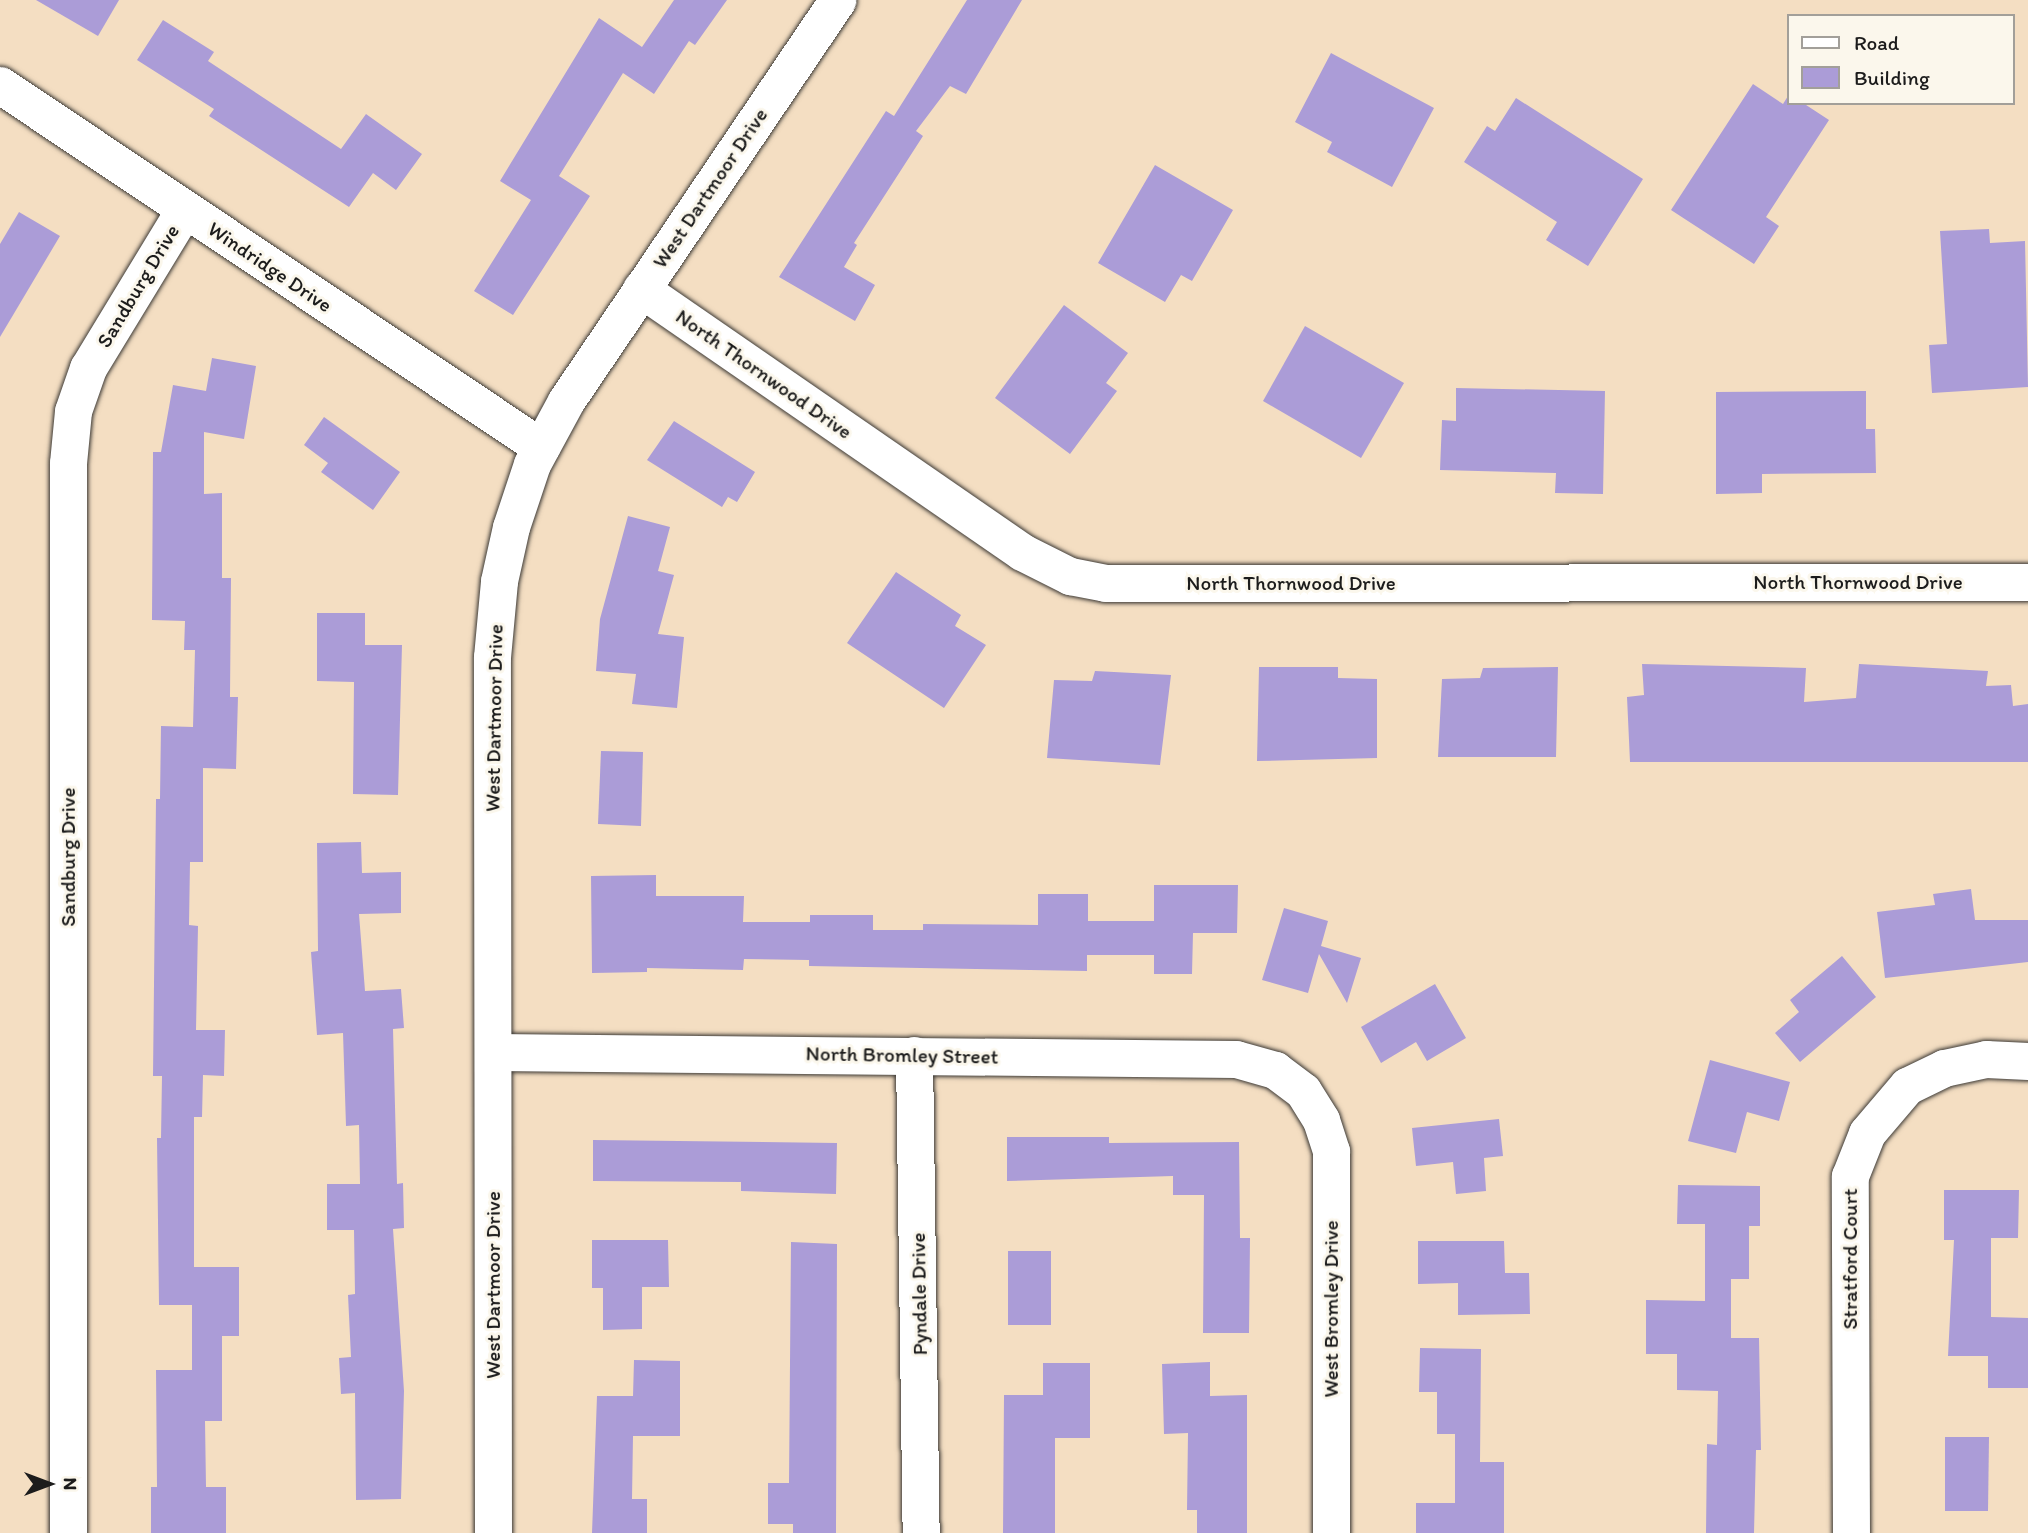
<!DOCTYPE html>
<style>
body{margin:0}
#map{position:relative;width:2028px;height:1533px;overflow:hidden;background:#f4dec2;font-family:Itim,sans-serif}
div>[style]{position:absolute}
.building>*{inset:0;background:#ab9cd7}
.roads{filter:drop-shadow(0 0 2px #3c3935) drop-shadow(0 0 2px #3c3935)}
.minor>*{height:37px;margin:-18.5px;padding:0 18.5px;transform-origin:18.5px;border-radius:18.5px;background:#fff}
span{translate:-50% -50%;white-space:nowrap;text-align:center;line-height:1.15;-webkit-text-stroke:6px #fbf7ec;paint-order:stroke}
.street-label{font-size:21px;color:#1c1c1c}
.legend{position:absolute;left:1787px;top:14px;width:228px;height:91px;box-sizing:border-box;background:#fbf7ec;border:2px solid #a29f99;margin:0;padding:9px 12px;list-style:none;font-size:21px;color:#1c1c1c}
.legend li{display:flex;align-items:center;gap:14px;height:35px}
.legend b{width:35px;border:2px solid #a29f99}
.north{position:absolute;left:14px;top:1449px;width:70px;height:70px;-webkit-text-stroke:5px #fbf7ec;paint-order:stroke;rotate:90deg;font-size:19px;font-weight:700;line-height:28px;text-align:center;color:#1c1c1c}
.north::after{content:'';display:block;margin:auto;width:24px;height:32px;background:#1c1c1c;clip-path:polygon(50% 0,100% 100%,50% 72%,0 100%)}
</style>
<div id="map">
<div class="building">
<div style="clip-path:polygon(36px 0,119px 0,98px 36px)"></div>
<div style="clip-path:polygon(674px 0,727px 0,695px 45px,689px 41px,654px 94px,623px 73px,559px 176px,590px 196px,513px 315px,474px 291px,531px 200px,500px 181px,599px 18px,642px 47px)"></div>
<div style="clip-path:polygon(967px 0,1022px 0,966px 94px,950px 86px,916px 131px,923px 136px,854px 243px,857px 245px,844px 267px,875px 285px,855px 321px,779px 277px,886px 111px,894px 116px)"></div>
<div style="clip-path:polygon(163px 20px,214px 52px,208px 61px,341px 149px,366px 114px,422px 154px,396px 190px,373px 173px,349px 207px,209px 116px,214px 109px,137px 60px)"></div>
<div style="clip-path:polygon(1331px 53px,1434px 108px,1392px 187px,1327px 152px,1332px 142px,1295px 122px)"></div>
<div style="clip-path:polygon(1753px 84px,1783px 104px,1788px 96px,1788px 103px,1803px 103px,1829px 120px,1766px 217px,1779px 226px,1754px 264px,1671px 210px)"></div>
<div style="clip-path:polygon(1516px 98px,1643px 179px,1588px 266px,1546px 240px,1557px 222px,1464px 162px,1487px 126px,1495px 131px)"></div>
<div style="clip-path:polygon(1155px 165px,1233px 210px,1192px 281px,1181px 275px,1165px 302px,1098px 263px)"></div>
<div style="clip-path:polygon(19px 212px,60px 236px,0 337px,0 244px)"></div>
<div style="clip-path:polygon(1989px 229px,1990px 243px,2025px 241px,2028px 387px,1932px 393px,1929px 345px,1947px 344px,1940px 231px)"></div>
<div style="clip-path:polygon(1064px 305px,1128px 353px,1106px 383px,1117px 391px,1070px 454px,995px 398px)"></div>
<div style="clip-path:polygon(1305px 326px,1404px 383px,1361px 458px,1263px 401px)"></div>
<div style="clip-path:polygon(212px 358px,256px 366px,244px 439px,204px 432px,204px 494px,222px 493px,222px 578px,231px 578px,230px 697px,238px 697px,236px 769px,203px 768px,203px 862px,190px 862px,189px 925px,198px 926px,196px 1030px,225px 1030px,224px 1076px,203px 1075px,202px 1117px,194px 1117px,194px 1267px,239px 1267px,239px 1336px,222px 1336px,222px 1421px,205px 1421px,206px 1487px,226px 1487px,226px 1533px,151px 1533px,151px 1487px,157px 1487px,156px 1370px,192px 1370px,192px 1305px,159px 1305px,157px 1138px,161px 1138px,162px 1076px,153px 1076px,156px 799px,160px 799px,161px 726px,193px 727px,195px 650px,184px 650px,185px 621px,152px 620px,153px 452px,161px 452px,173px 385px,206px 391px)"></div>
<div style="clip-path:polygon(1456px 388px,1605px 391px,1603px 494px,1555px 493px,1556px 473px,1440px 470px,1442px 420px,1456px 421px)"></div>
<div style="clip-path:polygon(1866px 391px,1866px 429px,1875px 429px,1876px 473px,1762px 474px,1762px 493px,1716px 494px,1716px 392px)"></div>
<div style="clip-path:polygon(324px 417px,400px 472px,373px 510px,321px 472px,328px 463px,304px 445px)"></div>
<div style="clip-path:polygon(674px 421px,755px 472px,737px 502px,728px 497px,722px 507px,647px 460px)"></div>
<div style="clip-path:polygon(628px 516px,670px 527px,658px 571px,674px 575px,658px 634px,684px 637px,677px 708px,632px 704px,636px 674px,596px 671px,600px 619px)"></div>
<div style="clip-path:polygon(896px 572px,961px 615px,955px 626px,986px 645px,944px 708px,847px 643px)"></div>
<div style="clip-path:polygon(317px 613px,365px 613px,365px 645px,402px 645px,398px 795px,353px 794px,354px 682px,317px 681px)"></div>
<div style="clip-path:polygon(1642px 664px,1806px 668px,1804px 702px,1856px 698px,1859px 664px,1988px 671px,1986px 686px,2011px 685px,2013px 706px,2028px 704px,2028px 762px,1630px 762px,1627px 697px,1644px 695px)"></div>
<div style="clip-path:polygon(1259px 667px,1338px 667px,1338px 678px,1377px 679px,1377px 758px,1257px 761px)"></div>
<div style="clip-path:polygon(1558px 667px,1556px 757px,1438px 757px,1442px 679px,1480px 678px,1483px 668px)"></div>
<div style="clip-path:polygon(1095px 671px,1171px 675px,1160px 765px,1047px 758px,1054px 680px,1092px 681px)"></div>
<div style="clip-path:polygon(601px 751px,643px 752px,641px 826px,598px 824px)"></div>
<div style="clip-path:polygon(361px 842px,362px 873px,401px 872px,401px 913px,359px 914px,365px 991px,401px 989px,404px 1028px,393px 1029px,397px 1184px,403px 1183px,404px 1228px,393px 1229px,404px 1391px,401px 1499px,356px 1500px,355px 1393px,341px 1394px,339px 1358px,351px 1357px,348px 1295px,355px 1294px,354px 1230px,327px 1230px,327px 1184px,360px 1184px,359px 1125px,346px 1126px,343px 1033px,317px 1035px,311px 952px,318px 951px,317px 843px)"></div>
<div style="clip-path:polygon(656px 875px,656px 896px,744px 896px,743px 922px,810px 922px,810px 915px,873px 915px,873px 930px,923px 930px,923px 924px,1038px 925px,1038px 894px,1088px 894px,1088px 921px,1154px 921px,1154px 885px,1238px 885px,1237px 933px,1193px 933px,1192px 974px,1154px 974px,1154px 955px,1087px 955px,1087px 971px,809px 966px,809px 960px,744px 959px,743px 970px,647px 968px,647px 972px,592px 973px,591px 876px)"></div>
<div style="clip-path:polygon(1971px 889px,1975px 920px,2028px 920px,2028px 962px,1885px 978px,1877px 912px,1935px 905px,1933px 894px)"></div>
<div style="clip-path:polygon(1284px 908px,1328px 921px,1321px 946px,1361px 958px,1347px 1003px,1319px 954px,1308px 993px,1262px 980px)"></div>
<div style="clip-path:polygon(1842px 956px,1876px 997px,1800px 1062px,1775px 1033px,1799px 1012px,1790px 1000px)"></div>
<div style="clip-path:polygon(1435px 984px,1466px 1038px,1427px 1061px,1416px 1042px,1381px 1063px,1361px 1027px)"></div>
<div style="clip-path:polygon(1710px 1060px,1790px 1082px,1779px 1121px,1747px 1112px,1736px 1153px,1688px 1141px)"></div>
<div style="clip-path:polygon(1499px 1119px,1503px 1156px,1484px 1158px,1486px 1191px,1456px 1194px,1453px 1162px,1416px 1166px,1412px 1128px)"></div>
<div style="clip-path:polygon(1007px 1137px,1109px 1137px,1109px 1143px,1239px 1142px,1240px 1238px,1250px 1238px,1249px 1333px,1203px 1333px,1204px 1195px,1173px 1195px,1173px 1176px,1007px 1181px)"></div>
<div style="clip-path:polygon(593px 1140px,837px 1143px,836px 1194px,741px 1191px,741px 1182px,593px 1181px)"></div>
<div style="clip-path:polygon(1678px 1185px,1760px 1186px,1760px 1226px,1749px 1226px,1749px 1279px,1731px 1279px,1731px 1338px,1759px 1338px,1761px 1450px,1756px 1450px,1754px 1533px,1706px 1533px,1707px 1444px,1717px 1445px,1718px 1391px,1677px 1390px,1677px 1354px,1646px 1354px,1646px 1300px,1705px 1301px,1705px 1224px,1677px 1224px)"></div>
<div style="clip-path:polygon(1944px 1190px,2019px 1190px,2018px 1238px,1991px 1238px,1991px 1317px,2028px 1318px,2028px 1388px,1988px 1388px,1988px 1356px,1948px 1356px,1954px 1240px,1944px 1240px)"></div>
<div style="clip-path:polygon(592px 1240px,668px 1240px,669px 1287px,642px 1287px,642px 1329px,603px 1330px,603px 1288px,592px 1288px)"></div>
<div style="clip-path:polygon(1418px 1241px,1504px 1241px,1505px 1273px,1529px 1273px,1530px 1314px,1458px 1315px,1458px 1283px,1418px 1284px)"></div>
<div style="clip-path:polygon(791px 1242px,837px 1244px,836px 1533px,793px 1533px,793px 1524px,768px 1524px,768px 1483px,789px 1483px)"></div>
<div style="clip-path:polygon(1008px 1251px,1051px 1251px,1051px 1325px,1008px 1325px)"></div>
<div style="clip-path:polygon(1420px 1348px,1481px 1349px,1480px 1462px,1504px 1462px,1504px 1533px,1416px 1533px,1416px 1503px,1455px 1503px,1455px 1434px,1437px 1434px,1437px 1392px,1419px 1392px)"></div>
<div style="clip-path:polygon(634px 1360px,680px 1361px,680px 1436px,633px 1436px,632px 1499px,647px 1499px,647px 1533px,592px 1533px,597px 1396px,633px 1396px)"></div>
<div style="clip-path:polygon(1210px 1362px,1210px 1396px,1247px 1395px,1247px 1533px,1197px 1533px,1197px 1510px,1187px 1510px,1188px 1433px,1164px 1434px,1162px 1364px)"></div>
<div style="clip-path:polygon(1043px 1363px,1090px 1363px,1090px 1438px,1055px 1438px,1055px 1533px,1003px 1533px,1004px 1395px,1043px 1395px)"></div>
<div style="clip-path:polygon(1945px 1437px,1989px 1437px,1988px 1511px,1945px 1511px)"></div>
</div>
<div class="roads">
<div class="minor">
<div style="left:0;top:85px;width:651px;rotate:33.79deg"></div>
<div style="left:641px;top:289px;width:463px;rotate:34.6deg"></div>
<div style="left:1022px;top:552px;width:54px;rotate:26.6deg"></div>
<div style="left:1070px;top:576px;width:36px;rotate:11deg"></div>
<div style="left:1105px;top:583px;width:923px;rotate:-0.06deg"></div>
<div style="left:493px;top:1052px;width:743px;rotate:0.54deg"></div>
<div style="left:1236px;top:1059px;width:41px;rotate:15.8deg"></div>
<div style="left:1275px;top:1070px;width:35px;rotate:37deg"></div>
<div style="left:1303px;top:1091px;width:34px;rotate:58deg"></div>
<div style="left:1321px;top:1120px;width:33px;rotate:72deg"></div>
<div style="left:1331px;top:1151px;width:382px;rotate:90deg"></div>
<div style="left:914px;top:1055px;width:478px;rotate:89.2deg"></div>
<div style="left:68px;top:1533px;width:1070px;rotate:-90deg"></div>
<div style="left:68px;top:463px;width:52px;rotate:-84.5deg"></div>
<div style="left:73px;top:411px;width:46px;rotate:-70.8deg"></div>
<div style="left:88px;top:368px;width:185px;rotate:-58.7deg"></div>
<div style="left:493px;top:1533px;width:876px;rotate:-90.07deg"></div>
<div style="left:492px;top:657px;width:76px;rotate:-84.7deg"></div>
<div style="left:499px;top:581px;width:55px;rotate:-77.5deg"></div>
<div style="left:511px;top:527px;width:66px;rotate:-71.6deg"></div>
<div style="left:532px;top:464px;width:72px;rotate:-61.6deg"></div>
<div style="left:566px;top:401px;width:484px;rotate:-55.9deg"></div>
<div style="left:1851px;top:1533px;width:357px;rotate:-90.2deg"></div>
<div style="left:1850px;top:1176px;width:46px;rotate:-68.4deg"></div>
<div style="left:1867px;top:1133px;width:62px;rotate:-49.6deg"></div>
<div style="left:1907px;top:1086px;width:41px;rotate:-25.9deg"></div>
<div style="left:1944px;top:1068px;width:43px;rotate:-12.1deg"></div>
<div style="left:1986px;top:1059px;width:42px;rotate:2.7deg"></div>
</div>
</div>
<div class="street-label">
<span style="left:710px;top:188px;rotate:-56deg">West Dartmoor Drive</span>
<span style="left:270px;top:267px;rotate:34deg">Windridge Drive</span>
<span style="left:138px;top:286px;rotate:-59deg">Sandburg Drive</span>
<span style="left:764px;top:374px;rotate:35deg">North Thornwood Drive</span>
<span style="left:1858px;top:582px">North Thornwood Drive</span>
<span style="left:1291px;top:583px">North Thornwood Drive</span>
<span style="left:494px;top:718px;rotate:-89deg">West Dartmoor Drive</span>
<span style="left:68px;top:857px;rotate:-90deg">Sandburg Drive</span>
<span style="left:902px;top:1055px;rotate:1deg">North Bromley Street</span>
<span style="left:1850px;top:1259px;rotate:-90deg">Stratford Court</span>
<span style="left:493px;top:1285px;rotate:-90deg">West Dartmoor Drive</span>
<span style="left:919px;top:1294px;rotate:-91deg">Pyndale Drive</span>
<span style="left:1331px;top:1309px;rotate:-90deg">West Bromley Drive</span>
</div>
<ul class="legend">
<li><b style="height:9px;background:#fff"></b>Road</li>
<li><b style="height:19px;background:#ab9cd7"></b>Building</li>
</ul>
<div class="north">N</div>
</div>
